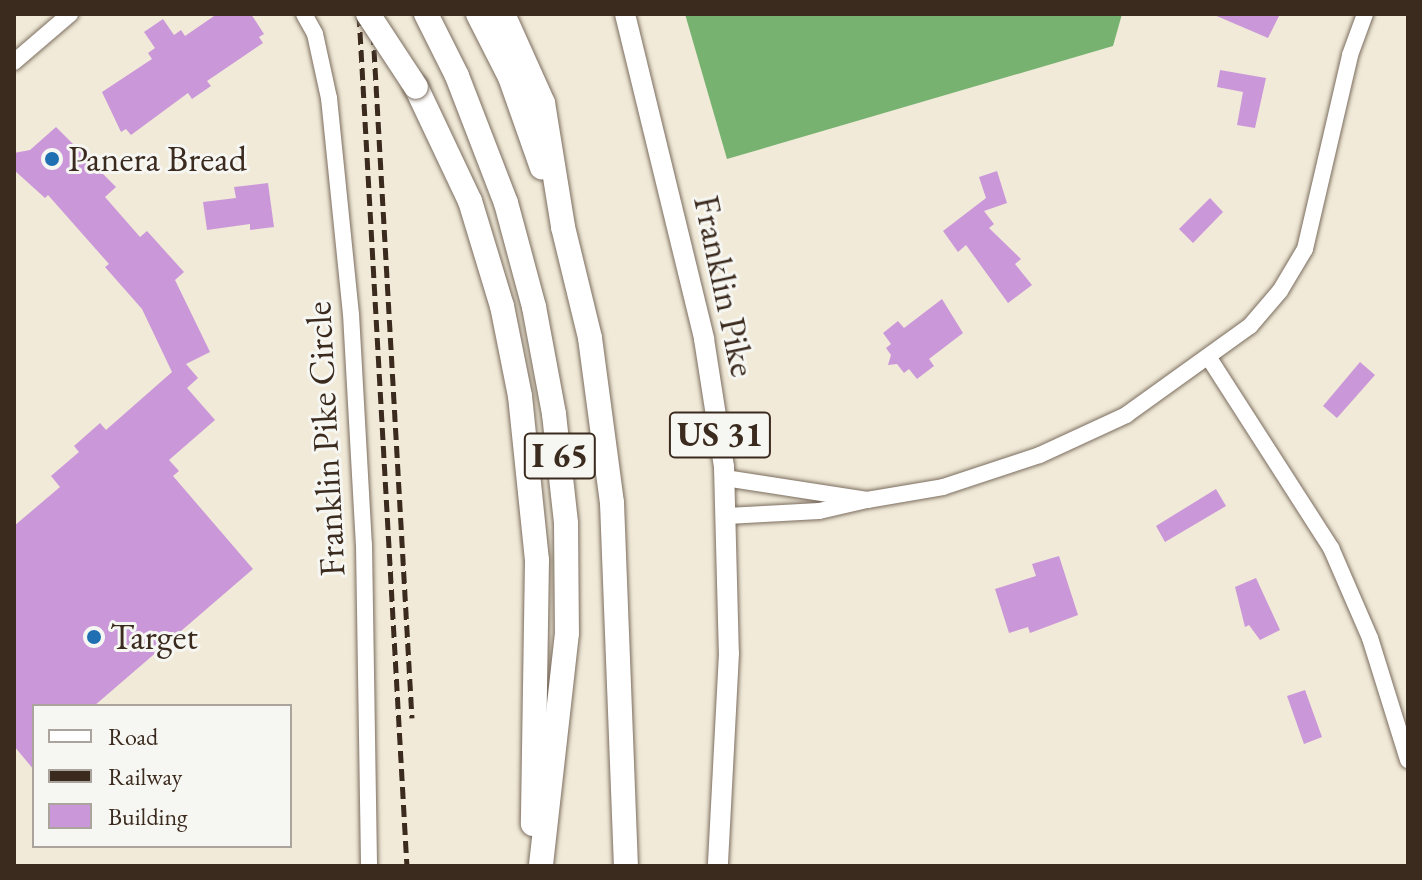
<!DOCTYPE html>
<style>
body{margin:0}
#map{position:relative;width:1422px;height:880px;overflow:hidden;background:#f1ead8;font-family:"EB Garamond",serif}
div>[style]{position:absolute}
.forest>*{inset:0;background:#77b271}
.building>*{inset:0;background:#ca97d9}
.roads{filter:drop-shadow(0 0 2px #7b6d5f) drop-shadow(0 0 2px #7b6d5f)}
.minor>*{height:16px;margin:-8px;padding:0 8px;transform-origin:8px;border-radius:8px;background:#fff}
.major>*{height:20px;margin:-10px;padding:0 10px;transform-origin:10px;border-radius:10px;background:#fff}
.highway>*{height:24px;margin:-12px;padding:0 12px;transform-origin:12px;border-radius:12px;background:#fff}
.rail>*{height:5px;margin-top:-2.5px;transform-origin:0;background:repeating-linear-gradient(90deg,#3b2a1e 0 12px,transparent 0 18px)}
.bridges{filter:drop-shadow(0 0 2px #7b6d5f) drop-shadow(0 0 2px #7b6d5f)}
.highway-bridge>*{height:24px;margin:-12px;padding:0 12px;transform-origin:12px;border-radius:12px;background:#fff}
.dots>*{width:22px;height:22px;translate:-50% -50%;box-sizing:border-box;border:4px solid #f6f6f2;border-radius:50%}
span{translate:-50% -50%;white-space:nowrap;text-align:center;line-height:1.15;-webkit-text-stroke:6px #f6f6f2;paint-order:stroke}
.shield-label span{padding:2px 6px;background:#f6f6f2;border:2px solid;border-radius:6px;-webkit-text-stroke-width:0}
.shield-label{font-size:34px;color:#3b2a1e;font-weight:700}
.poi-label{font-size:36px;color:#3b2a1e}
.left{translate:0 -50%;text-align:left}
.street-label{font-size:36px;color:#3b2a1e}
.frame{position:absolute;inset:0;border:16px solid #3b2a1e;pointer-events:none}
.legend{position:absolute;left:32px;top:704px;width:260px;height:144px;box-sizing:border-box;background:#f6f6f2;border:2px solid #aba49d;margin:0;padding:10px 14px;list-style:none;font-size:24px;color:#3b2a1e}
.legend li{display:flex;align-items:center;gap:16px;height:40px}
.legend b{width:40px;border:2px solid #aba49d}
</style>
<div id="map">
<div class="forest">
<div style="clip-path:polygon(685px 14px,1122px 14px,1113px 46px,727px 159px)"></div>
</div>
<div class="building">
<div style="clip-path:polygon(217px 14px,251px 14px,264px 34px,259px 37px,263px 43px,207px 81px,211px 86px,192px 99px,188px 93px,131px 135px,126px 129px,121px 132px,102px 92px,152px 59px,148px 53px,155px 48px,144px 32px,163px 19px,174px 35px,181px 30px,185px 36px)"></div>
<div style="clip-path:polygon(1212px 14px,1280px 14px,1268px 38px)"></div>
<div style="clip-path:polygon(1220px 70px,1266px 78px,1255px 128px,1237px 125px,1243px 92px,1217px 87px)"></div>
<div style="clip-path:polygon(56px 127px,116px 187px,105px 197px,140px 237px,147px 231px,184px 272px,175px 280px,210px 352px,186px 364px,198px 378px,187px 388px,215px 420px,169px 460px,179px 471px,173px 476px,253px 569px,94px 706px,34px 706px,34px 770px,14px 746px,14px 526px,60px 487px,51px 476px,79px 452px,74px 446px,100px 423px,106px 430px,172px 372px,142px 309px,105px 267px,109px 264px,48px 195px,45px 198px,14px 170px,14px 153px,30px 150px)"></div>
<div style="clip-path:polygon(997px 171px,1007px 203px,984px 211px,994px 224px,989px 228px,1021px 259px,1015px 264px,1032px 285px,1008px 303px,966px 245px,958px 252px,943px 231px,986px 198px,979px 177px)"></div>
<div style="clip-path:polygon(268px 183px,274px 227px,250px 230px,250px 224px,207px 230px,203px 202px,236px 198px,234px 187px)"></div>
<div style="clip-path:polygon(1210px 198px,1223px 212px,1193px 243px,1179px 229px)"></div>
<div style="clip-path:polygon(942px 299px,963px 333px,929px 359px,934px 366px,917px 379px,909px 369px,904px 373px,897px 364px,888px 365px,891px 355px,886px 348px,891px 344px,883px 333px,898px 321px,904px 328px)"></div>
<div style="clip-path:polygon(1360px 362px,1375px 375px,1337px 418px,1323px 406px)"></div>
<div style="clip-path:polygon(1216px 489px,1226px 506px,1165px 542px,1156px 526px)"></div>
<div style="clip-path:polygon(1059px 556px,1078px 615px,1030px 633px,1028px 627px,1009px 633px,995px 589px,1036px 576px,1032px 564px)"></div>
<div style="clip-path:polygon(1256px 578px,1280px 630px,1260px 640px,1249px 625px,1245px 627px,1235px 587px)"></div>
<div style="clip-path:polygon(1305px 690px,1322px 737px,1304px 744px,1287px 696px)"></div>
</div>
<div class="roads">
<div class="minor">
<div style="left:304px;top:14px;width:23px;rotate:61deg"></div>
<div style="left:315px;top:34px;width:66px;rotate:77.7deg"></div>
<div style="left:329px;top:98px;width:217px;rotate:84.2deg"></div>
<div style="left:351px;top:314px;width:231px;rotate:86.8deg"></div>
<div style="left:364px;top:545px;width:321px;rotate:89.1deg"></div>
<div style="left:14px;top:62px;width:74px;rotate:-40.6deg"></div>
<div style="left:1209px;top:358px;width:226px;rotate:57.3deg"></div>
<div style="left:1331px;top:548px;width:98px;rotate:66.6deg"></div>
<div style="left:1370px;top:638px;width:128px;rotate:72.7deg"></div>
<div style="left:725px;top:478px;width:144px;rotate:8.8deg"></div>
<div style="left:867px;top:500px;width:49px;rotate:167.1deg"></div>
<div style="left:819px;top:511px;width:92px;rotate:176.9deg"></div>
<div style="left:867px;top:500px;width:77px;rotate:-9.7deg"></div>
<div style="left:943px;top:487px;width:102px;rotate:-18.3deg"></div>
<div style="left:1040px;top:455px;width:95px;rotate:-24.9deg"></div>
<div style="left:1126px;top:415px;width:153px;rotate:-35.7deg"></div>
<div style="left:1250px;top:326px;width:46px;rotate:-49.4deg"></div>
<div style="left:1280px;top:291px;width:49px;rotate:-59.2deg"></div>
<div style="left:1305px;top:249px;width:199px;rotate:-76.9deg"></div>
<div style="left:1350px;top:55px;width:44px;rotate:-69.9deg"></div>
</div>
<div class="major">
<div style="left:625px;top:14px;width:334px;rotate:76.3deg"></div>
<div style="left:704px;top:339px;width:130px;rotate:81.1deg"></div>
<div style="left:724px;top:467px;width:186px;rotate:88.5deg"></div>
<div style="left:729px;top:653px;width:213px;rotate:93deg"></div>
</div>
<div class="highway">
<div style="left:426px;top:14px;width:69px;rotate:63.4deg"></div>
<div style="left:457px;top:76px;width:136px;rotate:68.9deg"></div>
<div style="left:506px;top:203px;width:108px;rotate:74.9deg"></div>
<div style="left:534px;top:307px;width:109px;rotate:79.4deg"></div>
<div style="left:554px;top:414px;width:110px;rotate:83.7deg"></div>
<div style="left:566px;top:523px;width:110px;rotate:89.5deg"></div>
<div style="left:567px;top:633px;width:234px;rotate:96.4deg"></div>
<div style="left:478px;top:14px;width:71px;rotate:63.1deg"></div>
<div style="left:510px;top:77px;width:96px;rotate:70.6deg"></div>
<div style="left:503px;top:14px;width:98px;rotate:65.8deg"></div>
<div style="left:543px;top:103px;width:126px;rotate:80.8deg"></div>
<div style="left:563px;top:227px;width:114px;rotate:76.3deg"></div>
<div style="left:590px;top:338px;width:166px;rotate:82.4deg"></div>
<div style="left:612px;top:503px;width:363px;rotate:87.8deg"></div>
<div style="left:416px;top:87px;width:126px;rotate:64.7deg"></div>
<div style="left:470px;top:201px;width:110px;rotate:73.1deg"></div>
<div style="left:502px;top:306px;width:92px;rotate:78.7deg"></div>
<div style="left:520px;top:396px;width:165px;rotate:84.1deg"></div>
<div style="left:537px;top:560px;width:264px;rotate:90.9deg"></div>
</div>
</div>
<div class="rail">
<div style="left:359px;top:14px;width:853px;rotate:86.78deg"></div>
<div style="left:372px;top:14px;width:705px;rotate:86.75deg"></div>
</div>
<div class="bridges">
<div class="highway-bridge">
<div style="left:368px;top:14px;width:87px;rotate:56.7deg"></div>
</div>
</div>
<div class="dots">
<div style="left:52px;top:159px;background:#1f6fb2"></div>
<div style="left:94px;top:637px;background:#1f6fb2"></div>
</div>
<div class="shield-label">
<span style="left:720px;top:435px">US 31</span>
<span style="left:560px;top:456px">I 65</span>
</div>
<div class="poi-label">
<span class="left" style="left:68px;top:159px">Panera Bread</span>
<span class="left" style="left:110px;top:637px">Target</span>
</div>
<div class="street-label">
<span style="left:725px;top:286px;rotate:78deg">Franklin Pike</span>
<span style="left:325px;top:439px;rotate:-93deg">Franklin Pike Circle</span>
</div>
<div class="frame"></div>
<ul class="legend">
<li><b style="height:10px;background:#fff"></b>Road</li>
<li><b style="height:10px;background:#3b2a1e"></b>Railway</li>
<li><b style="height:22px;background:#ca97d9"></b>Building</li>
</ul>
</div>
